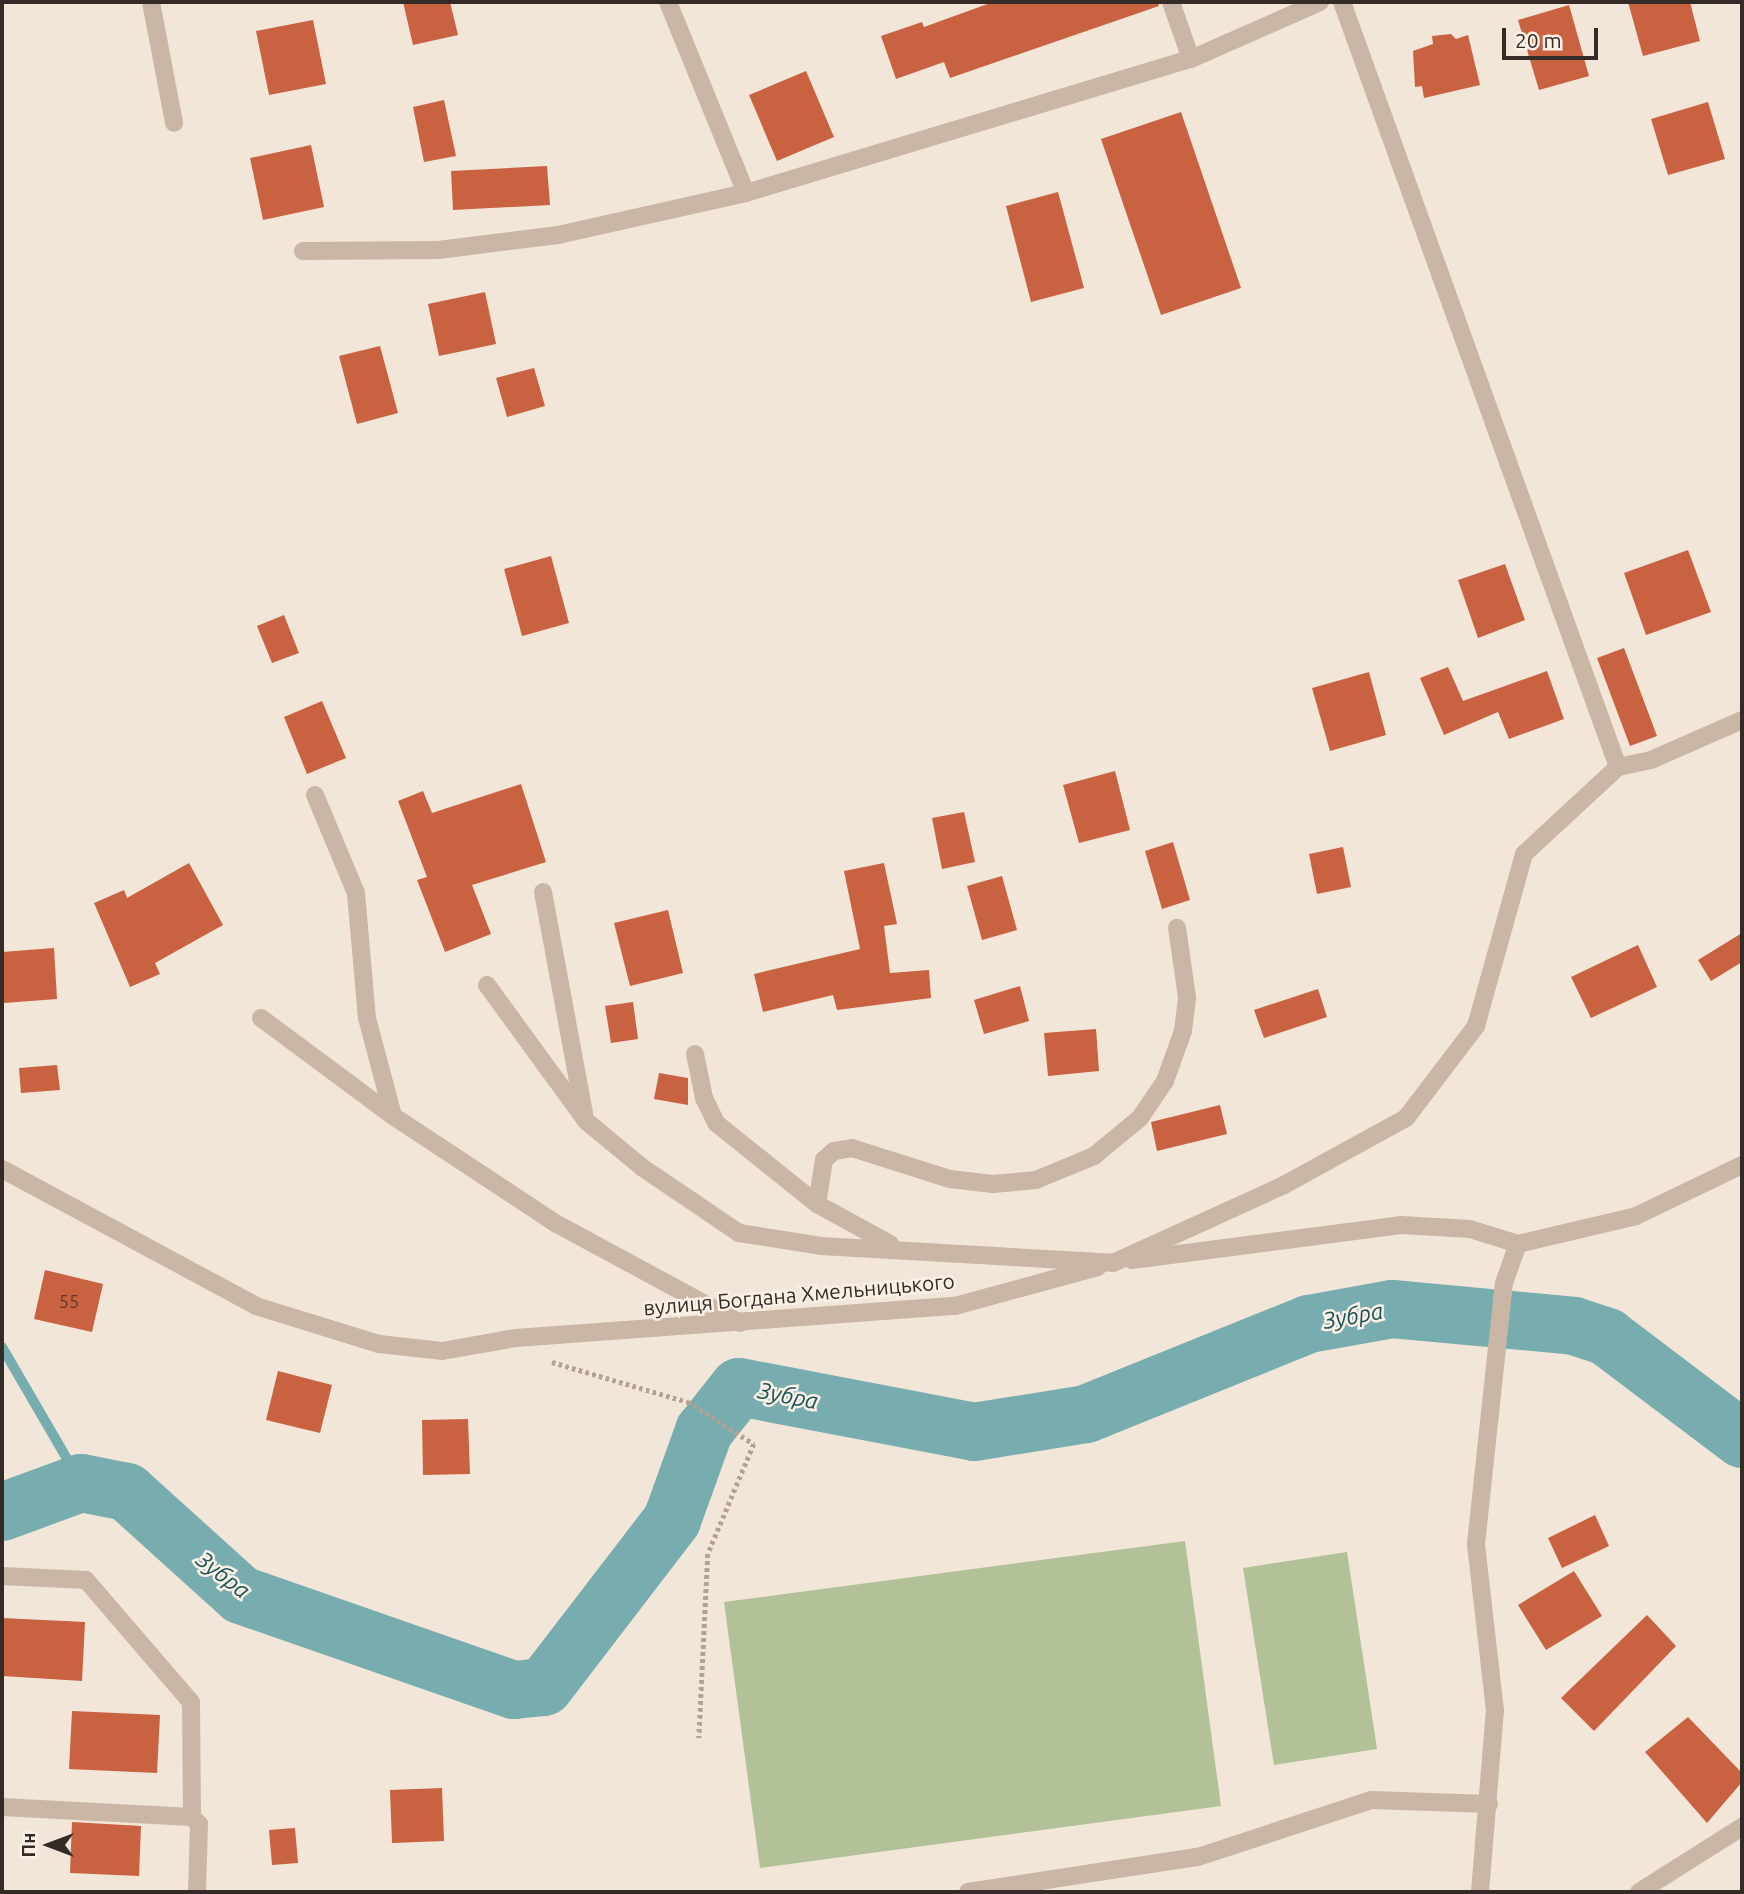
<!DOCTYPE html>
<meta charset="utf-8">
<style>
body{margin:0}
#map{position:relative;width:1744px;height:1894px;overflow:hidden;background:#f2e6d9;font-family:Ubuntu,sans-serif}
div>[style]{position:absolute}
.green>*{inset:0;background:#b3c199}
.stream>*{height:10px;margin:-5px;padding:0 5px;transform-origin:5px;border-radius:5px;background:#77adaf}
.river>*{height:58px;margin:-29px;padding:0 29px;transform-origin:29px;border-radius:29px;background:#77adaf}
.building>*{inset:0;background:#c96240}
.path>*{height:4.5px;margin-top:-2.25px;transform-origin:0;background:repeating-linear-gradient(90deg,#b6a08f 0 3.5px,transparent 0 7px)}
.minor>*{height:18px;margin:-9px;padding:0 9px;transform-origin:9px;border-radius:9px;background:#cab6a5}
span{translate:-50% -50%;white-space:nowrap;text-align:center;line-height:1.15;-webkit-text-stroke:5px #faf0e5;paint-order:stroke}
.number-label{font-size:18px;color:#5a392c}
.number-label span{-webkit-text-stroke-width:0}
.street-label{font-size:21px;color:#352b26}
.water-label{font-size:23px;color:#1b5358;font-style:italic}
.frame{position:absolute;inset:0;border:4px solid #352b26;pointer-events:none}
.north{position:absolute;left:14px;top:1810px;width:70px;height:70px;-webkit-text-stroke:5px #faf0e5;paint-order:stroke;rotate:270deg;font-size:19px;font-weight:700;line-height:28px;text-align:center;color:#352b26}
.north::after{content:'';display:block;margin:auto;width:24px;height:32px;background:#352b26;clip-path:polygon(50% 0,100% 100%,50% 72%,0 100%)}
.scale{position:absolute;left:1502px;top:28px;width:96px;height:32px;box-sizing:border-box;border:4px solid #352b26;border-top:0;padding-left:9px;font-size:21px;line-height:24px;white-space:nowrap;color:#352b26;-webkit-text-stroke:5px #faf0e5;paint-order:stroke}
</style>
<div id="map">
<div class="green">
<div style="clip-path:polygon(1185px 1541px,1221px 1806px,760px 1868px,724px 1602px)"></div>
<div style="clip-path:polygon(1347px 1552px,1377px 1749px,1274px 1765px,1243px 1568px)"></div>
</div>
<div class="stream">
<div style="left:2px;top:1347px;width:157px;rotate:59.8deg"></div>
</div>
<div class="river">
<div style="left:2px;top:1512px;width:84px;rotate:-20.2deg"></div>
<div style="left:81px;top:1483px;width:47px;rotate:11.1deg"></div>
<div style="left:127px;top:1492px;width:154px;rotate:42.1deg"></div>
<div style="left:241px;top:1595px;width:289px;rotate:19.2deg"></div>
<div style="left:514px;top:1690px;width:30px;rotate:-6deg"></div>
<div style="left:544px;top:1687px;width:210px;rotate:-52.5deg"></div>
<div style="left:672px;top:1520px;width:95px;rotate:-70.2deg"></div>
<div style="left:704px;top:1431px;width:56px;rotate:-51.5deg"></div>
<div style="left:739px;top:1387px;width:239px;rotate:10.8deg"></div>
<div style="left:974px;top:1432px;width:113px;rotate:-9.1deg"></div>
<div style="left:1086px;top:1414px;width:240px;rotate:-22deg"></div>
<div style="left:1309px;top:1324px;width:84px;rotate:-10.2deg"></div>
<div style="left:1392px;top:1309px;width:183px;rotate:5.3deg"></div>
<div style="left:1574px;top:1326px;width:35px;rotate:18deg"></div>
<div style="left:1607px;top:1337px;width:169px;rotate:37.1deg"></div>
</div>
<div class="building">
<div style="clip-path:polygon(403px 2px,450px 2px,458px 35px,413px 45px)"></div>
<div style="clip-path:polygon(993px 2px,1158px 2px,1159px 6px,950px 78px,944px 62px,896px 79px,881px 36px,922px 22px,924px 27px)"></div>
<div style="clip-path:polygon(1628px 2px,1690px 2px,1700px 41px,1643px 56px)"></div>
<div style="clip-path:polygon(1569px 5px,1589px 76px,1539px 90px,1518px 20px)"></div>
<div style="clip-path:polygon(313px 20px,326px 84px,269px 95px,256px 31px)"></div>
<div style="clip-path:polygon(1451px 34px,1456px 39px,1468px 35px,1480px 85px,1424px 98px,1422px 86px,1415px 87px,1413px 51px,1433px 44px,1432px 36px)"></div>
<div style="clip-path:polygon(806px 71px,834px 137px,777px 161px,749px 95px)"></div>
<div style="clip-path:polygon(444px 100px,456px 156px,424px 162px,413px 107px)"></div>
<div style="clip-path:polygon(1708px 102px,1725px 159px,1668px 175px,1651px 119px)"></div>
<div style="clip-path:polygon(1181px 112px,1241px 288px,1161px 315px,1101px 139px)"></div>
<div style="clip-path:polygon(311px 145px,324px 207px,263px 220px,250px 158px)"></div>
<div style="clip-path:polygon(547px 166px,550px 205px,453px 210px,451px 171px)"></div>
<div style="clip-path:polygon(1058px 192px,1084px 288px,1031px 302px,1006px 206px)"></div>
<div style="clip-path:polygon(485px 292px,496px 344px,439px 356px,428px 304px)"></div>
<div style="clip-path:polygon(380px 346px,398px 413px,357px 424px,339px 356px)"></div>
<div style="clip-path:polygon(534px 368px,545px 406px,507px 417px,496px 378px)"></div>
<div style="clip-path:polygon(1688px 550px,1711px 612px,1646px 635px,1624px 573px)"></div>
<div style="clip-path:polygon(551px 556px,569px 623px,522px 636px,504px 569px)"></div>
<div style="clip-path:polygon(1505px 564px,1525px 620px,1478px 638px,1458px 580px)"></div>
<div style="clip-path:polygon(284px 615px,299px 653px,272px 663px,257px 626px)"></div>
<div style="clip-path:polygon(1624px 648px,1657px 736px,1630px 746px,1597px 658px)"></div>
<div style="clip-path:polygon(1448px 667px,1463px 701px,1547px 671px,1564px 719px,1509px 739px,1498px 712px,1444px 735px,1420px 678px)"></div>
<div style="clip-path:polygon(1369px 672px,1386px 735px,1330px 751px,1312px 688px)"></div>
<div style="clip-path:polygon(322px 701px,346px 758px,307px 774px,284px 717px)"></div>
<div style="clip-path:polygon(1115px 771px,1130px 830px,1079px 843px,1063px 785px)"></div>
<div style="clip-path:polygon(521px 784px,546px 862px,472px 885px,491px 934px,445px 952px,417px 880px,427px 877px,398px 801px,423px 791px,432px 813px)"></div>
<div style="clip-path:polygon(964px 812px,975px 862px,942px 869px,932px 818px)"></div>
<div style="clip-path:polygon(1173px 842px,1190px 900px,1162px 909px,1145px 851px)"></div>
<div style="clip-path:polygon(1343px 847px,1351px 887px,1317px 894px,1309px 854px)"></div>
<div style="clip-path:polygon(189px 863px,223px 925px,155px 963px,160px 974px,130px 987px,94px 903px,124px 890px,127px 898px)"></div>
<div style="clip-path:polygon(884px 863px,897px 924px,884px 926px,890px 973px,929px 970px,931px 998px,837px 1010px,833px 995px,763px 1012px,754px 974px,860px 949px,844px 871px)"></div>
<div style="clip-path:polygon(1002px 876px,1017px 930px,982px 940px,967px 886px)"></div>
<div style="clip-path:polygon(668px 910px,683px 973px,630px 986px,614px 923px)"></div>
<div style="clip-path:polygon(1742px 933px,1742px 962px,1711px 981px,1698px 960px)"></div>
<div style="clip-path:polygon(1638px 945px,1657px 987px,1591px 1018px,1571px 977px)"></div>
<div style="clip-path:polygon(54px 948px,57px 999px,4px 1003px,2px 952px)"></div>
<div style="clip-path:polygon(1020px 986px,1029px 1021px,984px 1034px,974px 1000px)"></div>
<div style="clip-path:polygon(1318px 989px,1327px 1017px,1264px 1038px,1254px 1010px)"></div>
<div style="clip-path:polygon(633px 1002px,638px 1039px,611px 1043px,605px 1006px)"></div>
<div style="clip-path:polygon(1096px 1029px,1099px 1071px,1048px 1076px,1044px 1033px)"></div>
<div style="clip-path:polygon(57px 1065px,60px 1090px,21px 1093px,19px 1068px)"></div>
<div style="clip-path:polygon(659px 1073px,688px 1078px,688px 1105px,654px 1099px)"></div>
<div style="clip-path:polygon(1220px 1105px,1227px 1134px,1157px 1151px,1151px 1122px)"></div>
<div style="clip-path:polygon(45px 1270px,103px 1284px,92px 1332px,34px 1319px)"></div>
<div style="clip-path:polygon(278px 1371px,332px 1385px,320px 1433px,266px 1420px)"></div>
<div style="clip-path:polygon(468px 1419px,470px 1474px,423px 1475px,422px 1420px)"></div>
<div style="clip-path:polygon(1595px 1515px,1609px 1546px,1562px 1568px,1548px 1538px)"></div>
<div style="clip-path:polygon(1574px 1571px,1602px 1616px,1546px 1650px,1518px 1605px)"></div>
<div style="clip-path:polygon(1647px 1615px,1676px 1646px,1594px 1731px,1561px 1698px)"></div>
<div style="clip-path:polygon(2px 1618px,85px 1622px,82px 1681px,2px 1676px)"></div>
<div style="clip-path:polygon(72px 1711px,160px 1715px,157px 1773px,69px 1769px)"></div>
<div style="clip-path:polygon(1688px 1717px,1742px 1773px,1742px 1782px,1707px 1823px,1645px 1752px)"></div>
<div style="clip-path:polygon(442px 1788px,444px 1841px,392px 1843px,390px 1790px)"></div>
<div style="clip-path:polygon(72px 1822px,141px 1826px,139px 1876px,70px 1873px)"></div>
<div style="clip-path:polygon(295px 1828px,298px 1863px,272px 1865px,269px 1830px)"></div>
</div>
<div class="path">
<div style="left:552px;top:1362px;width:142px;rotate:16.4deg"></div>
<div style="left:688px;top:1402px;width:78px;rotate:32.5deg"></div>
<div style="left:754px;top:1444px;width:119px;rotate:112.7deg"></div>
<div style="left:708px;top:1554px;width:184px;rotate:92.8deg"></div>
</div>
<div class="minor">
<div style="left:151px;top:2px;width:123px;rotate:79.2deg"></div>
<div style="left:668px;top:2px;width:206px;rotate:67.8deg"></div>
<div style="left:1171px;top:2px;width:60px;rotate:70.7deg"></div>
<div style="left:303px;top:251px;width:135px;rotate:-0.4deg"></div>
<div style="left:438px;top:250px;width:121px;rotate:-7.1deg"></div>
<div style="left:558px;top:235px;width:193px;rotate:-12.6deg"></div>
<div style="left:746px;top:193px;width:465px;rotate:-16.8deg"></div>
<div style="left:1191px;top:59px;width:141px;rotate:-23.8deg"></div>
<div style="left:1618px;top:767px;width:34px;rotate:-12deg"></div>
<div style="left:1651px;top:760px;width:99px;rotate:-23.7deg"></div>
<div style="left:315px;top:795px;width:106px;rotate:67.3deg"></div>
<div style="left:356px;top:893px;width:125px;rotate:85deg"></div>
<div style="left:367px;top:1018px;width:101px;rotate:75.1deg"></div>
<div style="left:543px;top:892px;width:226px;rotate:79.5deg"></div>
<div style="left:487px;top:985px;width:168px;rotate:53.9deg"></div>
<div style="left:586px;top:1121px;width:74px;rotate:39.5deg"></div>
<div style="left:643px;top:1168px;width:116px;rotate:34.1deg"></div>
<div style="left:739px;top:1233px;width:83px;rotate:9deg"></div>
<div style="left:821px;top:1246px;width:292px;rotate:3.3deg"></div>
<div style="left:1113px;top:1263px;width:188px;rotate:-24.5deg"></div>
<div style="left:1284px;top:1185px;width:139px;rotate:-28.8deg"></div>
<div style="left:1406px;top:1118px;width:116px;rotate:-52.7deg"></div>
<div style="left:1476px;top:1026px;width:179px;rotate:-74.4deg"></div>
<div style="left:1524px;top:854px;width:128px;rotate:-42.8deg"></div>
<div style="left:1618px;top:767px;width:813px;rotate:-109.84deg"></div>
<div style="left:261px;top:1018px;width:164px;rotate:36.6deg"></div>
<div style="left:393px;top:1116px;width:196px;rotate:33.4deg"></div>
<div style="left:557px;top:1224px;width:208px;rotate:28.4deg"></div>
<div style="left:695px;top:1054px;width:45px;rotate:78.4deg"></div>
<div style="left:704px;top:1098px;width:28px;rotate:64deg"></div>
<div style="left:716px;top:1123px;width:129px;rotate:38.7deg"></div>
<div style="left:2px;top:1169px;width:289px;rotate:28.3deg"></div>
<div style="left:256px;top:1306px;width:129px;rotate:17.2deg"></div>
<div style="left:379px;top:1344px;width:63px;rotate:6.3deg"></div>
<div style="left:442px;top:1351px;width:75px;rotate:-10deg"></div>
<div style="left:516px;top:1338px;width:440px;rotate:-4.2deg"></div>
<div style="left:955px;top:1306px;width:148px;rotate:-15.3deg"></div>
<div style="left:890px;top:1244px;width:83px;rotate:-151.3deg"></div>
<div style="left:817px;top:1204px;width:45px;rotate:-81deg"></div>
<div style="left:824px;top:1160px;width:13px;rotate:-42deg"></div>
<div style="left:834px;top:1151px;width:18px;rotate:-9deg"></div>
<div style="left:852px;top:1148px;width:103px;rotate:17.6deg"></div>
<div style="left:950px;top:1179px;width:43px;rotate:6.6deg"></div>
<div style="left:993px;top:1184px;width:43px;rotate:-5.3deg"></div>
<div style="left:1036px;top:1180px;width:63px;rotate:-22.5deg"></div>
<div style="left:1094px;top:1156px;width:60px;rotate:-39.6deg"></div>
<div style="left:1140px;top:1118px;width:45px;rotate:-56deg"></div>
<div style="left:1165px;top:1081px;width:53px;rotate:-70.2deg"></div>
<div style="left:1183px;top:1031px;width:34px;rotate:-83deg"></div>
<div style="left:1187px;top:997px;width:70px;rotate:-98.2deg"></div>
<div style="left:1132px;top:1260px;width:271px;rotate:-7.4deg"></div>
<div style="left:1401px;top:1225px;width:69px;rotate:3.3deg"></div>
<div style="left:1470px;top:1229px;width:50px;rotate:17.4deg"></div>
<div style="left:1518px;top:1244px;width:121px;rotate:-13.3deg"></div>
<div style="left:1636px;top:1216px;width:118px;rotate:-25.7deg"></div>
<div style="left:2px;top:1576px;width:84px;rotate:2.7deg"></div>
<div style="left:86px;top:1580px;width:161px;rotate:49.3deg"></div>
<div style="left:191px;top:1702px;width:115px;rotate:89.5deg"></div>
<div style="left:2px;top:1807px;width:190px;rotate:3deg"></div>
<div style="left:192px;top:1817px;width:10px;rotate:45deg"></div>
<div style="left:199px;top:1824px;width:68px;rotate:91.7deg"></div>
<div style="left:968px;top:1892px;width:233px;rotate:-8.7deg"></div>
<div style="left:1198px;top:1857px;width:182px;rotate:-18.2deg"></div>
<div style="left:1371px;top:1800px;width:118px;rotate:1.9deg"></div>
<div style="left:1480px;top:1892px;width:182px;rotate:-85.3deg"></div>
<div style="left:1495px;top:1711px;width:168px;rotate:-96.5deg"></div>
<div style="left:1476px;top:1544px;width:262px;rotate:-83.9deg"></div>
<div style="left:1504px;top:1283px;width:41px;rotate:-70.3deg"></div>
<div style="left:1639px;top:1892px;width:122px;rotate:-32.3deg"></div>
</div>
<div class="number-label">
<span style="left:69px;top:1301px">55</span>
</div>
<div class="street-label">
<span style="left:799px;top:1294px;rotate:-5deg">вулиця Богдана Хмельницького</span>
</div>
<div class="water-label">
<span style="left:1353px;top:1316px;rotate:-10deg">Зубра</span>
<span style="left:788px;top:1396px;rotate:11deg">Зубра</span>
<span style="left:223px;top:1575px;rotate:38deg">Зубра</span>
</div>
<div class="frame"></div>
<div class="north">Пн</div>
<div class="scale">20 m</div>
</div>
